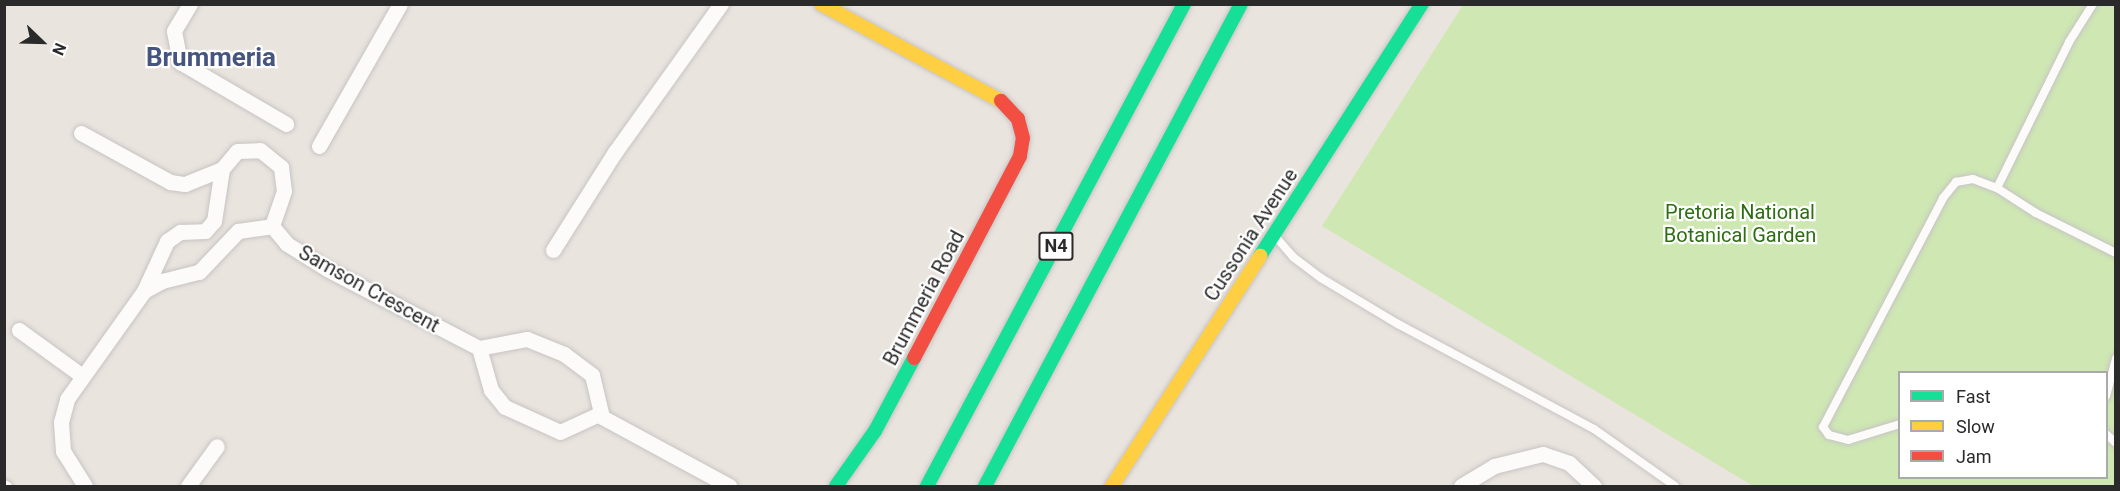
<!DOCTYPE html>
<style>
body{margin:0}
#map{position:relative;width:2120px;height:491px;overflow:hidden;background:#eae4de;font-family:Roboto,sans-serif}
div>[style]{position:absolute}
.green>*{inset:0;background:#cee7b3}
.roads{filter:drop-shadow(0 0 2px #c6c4c4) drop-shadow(0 0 2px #c6c4c4)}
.lane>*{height:8px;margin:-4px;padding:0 4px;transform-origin:4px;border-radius:4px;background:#fcfbfa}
.street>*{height:15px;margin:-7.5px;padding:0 7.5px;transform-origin:7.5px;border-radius:7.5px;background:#fcfbfa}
.fast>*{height:14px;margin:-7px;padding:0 7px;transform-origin:7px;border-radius:7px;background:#16e098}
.slow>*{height:14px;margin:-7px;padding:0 7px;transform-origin:7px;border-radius:7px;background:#ffcf43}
.jam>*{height:14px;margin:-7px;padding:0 7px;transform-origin:7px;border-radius:7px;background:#f24e42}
span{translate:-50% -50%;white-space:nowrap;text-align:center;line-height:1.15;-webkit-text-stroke:4.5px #fff;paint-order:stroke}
.shield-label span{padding:2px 4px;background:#fff;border:2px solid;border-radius:4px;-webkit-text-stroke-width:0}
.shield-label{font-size:18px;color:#2a2a2a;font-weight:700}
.park-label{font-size:20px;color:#2e6e12}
.street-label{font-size:20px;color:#2a2a2a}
.district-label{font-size:26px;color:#45557f;font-weight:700}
.frame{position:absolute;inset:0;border:6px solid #2a2a2a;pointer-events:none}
.legend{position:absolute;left:1898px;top:371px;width:210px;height:108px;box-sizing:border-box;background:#fff;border:2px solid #aaa;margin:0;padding:8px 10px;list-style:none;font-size:18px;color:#2a2a2a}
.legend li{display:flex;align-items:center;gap:12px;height:30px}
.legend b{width:30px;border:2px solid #aaa}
.north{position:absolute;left:12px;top:12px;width:60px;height:60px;-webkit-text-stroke:4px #fff;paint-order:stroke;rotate:113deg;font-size:16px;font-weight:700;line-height:24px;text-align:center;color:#2a2a2a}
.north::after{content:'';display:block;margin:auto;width:21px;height:27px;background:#2a2a2a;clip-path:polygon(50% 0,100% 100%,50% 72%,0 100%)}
</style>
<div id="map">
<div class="green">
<div style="clip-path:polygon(evenodd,1463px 5px,2115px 5px,2115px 486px,1753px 486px,1322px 226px,1463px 5px,1900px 372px,2106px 372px,2106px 478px,1900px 478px,1900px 372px)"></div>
</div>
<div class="roads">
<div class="lane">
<div style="left:1997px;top:188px;width:163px;rotate:-63.7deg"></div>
<div style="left:2069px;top:42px;width:45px;rotate:-57.7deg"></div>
<div style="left:1275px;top:236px;width:28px;rotate:49deg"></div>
<div style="left:1293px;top:257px;width:35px;rotate:37deg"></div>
<div style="left:1321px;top:278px;width:90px;rotate:30.9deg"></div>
<div style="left:1398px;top:324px;width:222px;rotate:28.2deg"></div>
<div style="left:1594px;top:429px;width:99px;rotate:35.1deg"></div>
<div style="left:2106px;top:396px;width:39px;rotate:-75deg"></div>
<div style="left:1900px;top:424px;width:54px;rotate:162.9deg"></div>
<div style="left:1848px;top:440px;width:20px;rotate:-165deg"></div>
<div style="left:1829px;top:435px;width:10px;rotate:-127deg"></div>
<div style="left:1823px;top:427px;width:259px;rotate:-62.3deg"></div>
<div style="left:1943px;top:198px;width:21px;rotate:-51deg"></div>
<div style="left:1956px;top:182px;width:17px;rotate:-10deg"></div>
<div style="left:1973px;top:179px;width:26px;rotate:21deg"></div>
<div style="left:1997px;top:188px;width:46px;rotate:32.7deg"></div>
<div style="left:2036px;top:213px;width:89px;rotate:26.6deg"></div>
<div style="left:2106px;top:434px;width:13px;rotate:42deg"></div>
<div style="left:4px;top:484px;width:4px;rotate:27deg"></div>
</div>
<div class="street">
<div style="left:190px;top:4px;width:31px;rotate:121deg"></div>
<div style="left:174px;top:31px;width:32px;rotate:79deg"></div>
<div style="left:180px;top:62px;width:123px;rotate:30.3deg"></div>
<div style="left:81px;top:133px;width:102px;rotate:28.8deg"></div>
<div style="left:170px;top:182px;width:15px;rotate:8deg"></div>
<div style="left:185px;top:184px;width:40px;rotate:-22deg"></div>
<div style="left:319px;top:146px;width:163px;rotate:-60.3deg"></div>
<div style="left:272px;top:226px;width:23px;rotate:50deg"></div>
<div style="left:287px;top:244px;width:47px;rotate:32deg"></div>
<div style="left:327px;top:269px;width:171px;rotate:27.5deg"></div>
<div style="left:479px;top:348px;width:49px;rotate:-10.6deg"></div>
<div style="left:527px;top:339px;width:40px;rotate:22deg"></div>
<div style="left:564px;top:354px;width:35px;rotate:37deg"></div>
<div style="left:592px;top:375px;width:43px;rotate:76.6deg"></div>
<div style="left:602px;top:417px;width:145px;rotate:28.5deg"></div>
<div style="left:553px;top:250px;width:116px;rotate:-57.7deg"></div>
<div style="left:615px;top:152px;width:182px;rotate:-54.4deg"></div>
<div style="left:144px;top:291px;width:21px;rotate:-29deg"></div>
<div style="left:162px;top:281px;width:38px;rotate:-14deg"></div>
<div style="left:199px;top:272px;width:57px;rotate:-46.4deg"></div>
<div style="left:238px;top:231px;width:34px;rotate:-8deg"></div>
<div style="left:19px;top:330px;width:77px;rotate:36deg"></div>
<div style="left:479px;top:348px;width:44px;rotate:74.1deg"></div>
<div style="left:491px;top:390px;width:22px;rotate:51deg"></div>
<div style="left:505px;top:407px;width:60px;rotate:24.4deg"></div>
<div style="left:560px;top:432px;width:43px;rotate:-24.8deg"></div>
<div style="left:85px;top:486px;width:41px;rotate:-122.2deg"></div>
<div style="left:63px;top:451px;width:29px;rotate:-94deg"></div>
<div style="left:61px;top:422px;width:24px;rotate:-75deg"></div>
<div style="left:67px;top:399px;width:133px;rotate:-54.5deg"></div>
<div style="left:144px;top:291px;width:55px;rotate:-65.3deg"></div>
<div style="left:167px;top:241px;width:16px;rotate:-35deg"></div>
<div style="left:180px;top:232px;width:25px;rotate:-2deg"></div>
<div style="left:205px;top:231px;width:13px;rotate:-48deg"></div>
<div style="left:214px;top:221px;width:53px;rotate:-81.3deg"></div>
<div style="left:222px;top:169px;width:23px;rotate:-50deg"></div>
<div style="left:237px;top:151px;width:23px;rotate:-2deg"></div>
<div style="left:260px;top:150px;width:27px;rotate:39deg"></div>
<div style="left:281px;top:167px;width:24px;rotate:83deg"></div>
<div style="left:284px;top:191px;width:37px;rotate:109deg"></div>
<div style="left:188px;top:486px;width:49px;rotate:-54.1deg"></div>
<div style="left:1461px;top:486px;width:39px;rotate:-31deg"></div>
<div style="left:1494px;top:466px;width:50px;rotate:-13.8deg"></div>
<div style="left:1543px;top:454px;width:28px;rotate:19deg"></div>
<div style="left:1569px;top:463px;width:34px;rotate:43deg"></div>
</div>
<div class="fast">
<div style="left:1260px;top:256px;width:300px;rotate:-57.3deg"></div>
<div style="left:836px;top:486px;width:67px;rotate:-54.7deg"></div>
<div style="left:875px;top:431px;width:83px;rotate:-61.9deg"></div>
<div style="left:927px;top:486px;width:546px;rotate:-61.93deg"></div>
<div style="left:985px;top:486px;width:546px;rotate:-62.03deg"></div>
</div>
<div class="slow">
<div style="left:821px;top:4px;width:204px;rotate:28.3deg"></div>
<div style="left:1112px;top:486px;width:274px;rotate:-57.2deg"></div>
</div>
<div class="jam">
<div style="left:914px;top:358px;width:228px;rotate:-62.3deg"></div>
<div style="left:1020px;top:156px;width:18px;rotate:-81deg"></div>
<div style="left:1023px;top:138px;width:20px;rotate:-105deg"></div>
<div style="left:1018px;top:119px;width:25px;rotate:-133deg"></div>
</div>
</div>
<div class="shield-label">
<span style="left:1056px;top:246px">N4</span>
</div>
<div class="park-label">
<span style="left:1740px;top:224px">Pretoria National<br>Botanical Garden</span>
</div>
<div class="street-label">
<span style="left:1251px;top:235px;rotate:-57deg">Cussonia Avenue</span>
<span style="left:369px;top:289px;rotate:29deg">Samson Crescent</span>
<span style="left:924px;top:298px;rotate:-62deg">Brummeria Road</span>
</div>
<div class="district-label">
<span style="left:211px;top:58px">Brummeria</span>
</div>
<div class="frame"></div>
<ul class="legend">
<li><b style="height:8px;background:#16e098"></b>Fast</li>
<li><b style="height:8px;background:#ffcf43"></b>Slow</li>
<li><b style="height:8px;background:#f24e42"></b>Jam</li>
</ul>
<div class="north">N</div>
</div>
